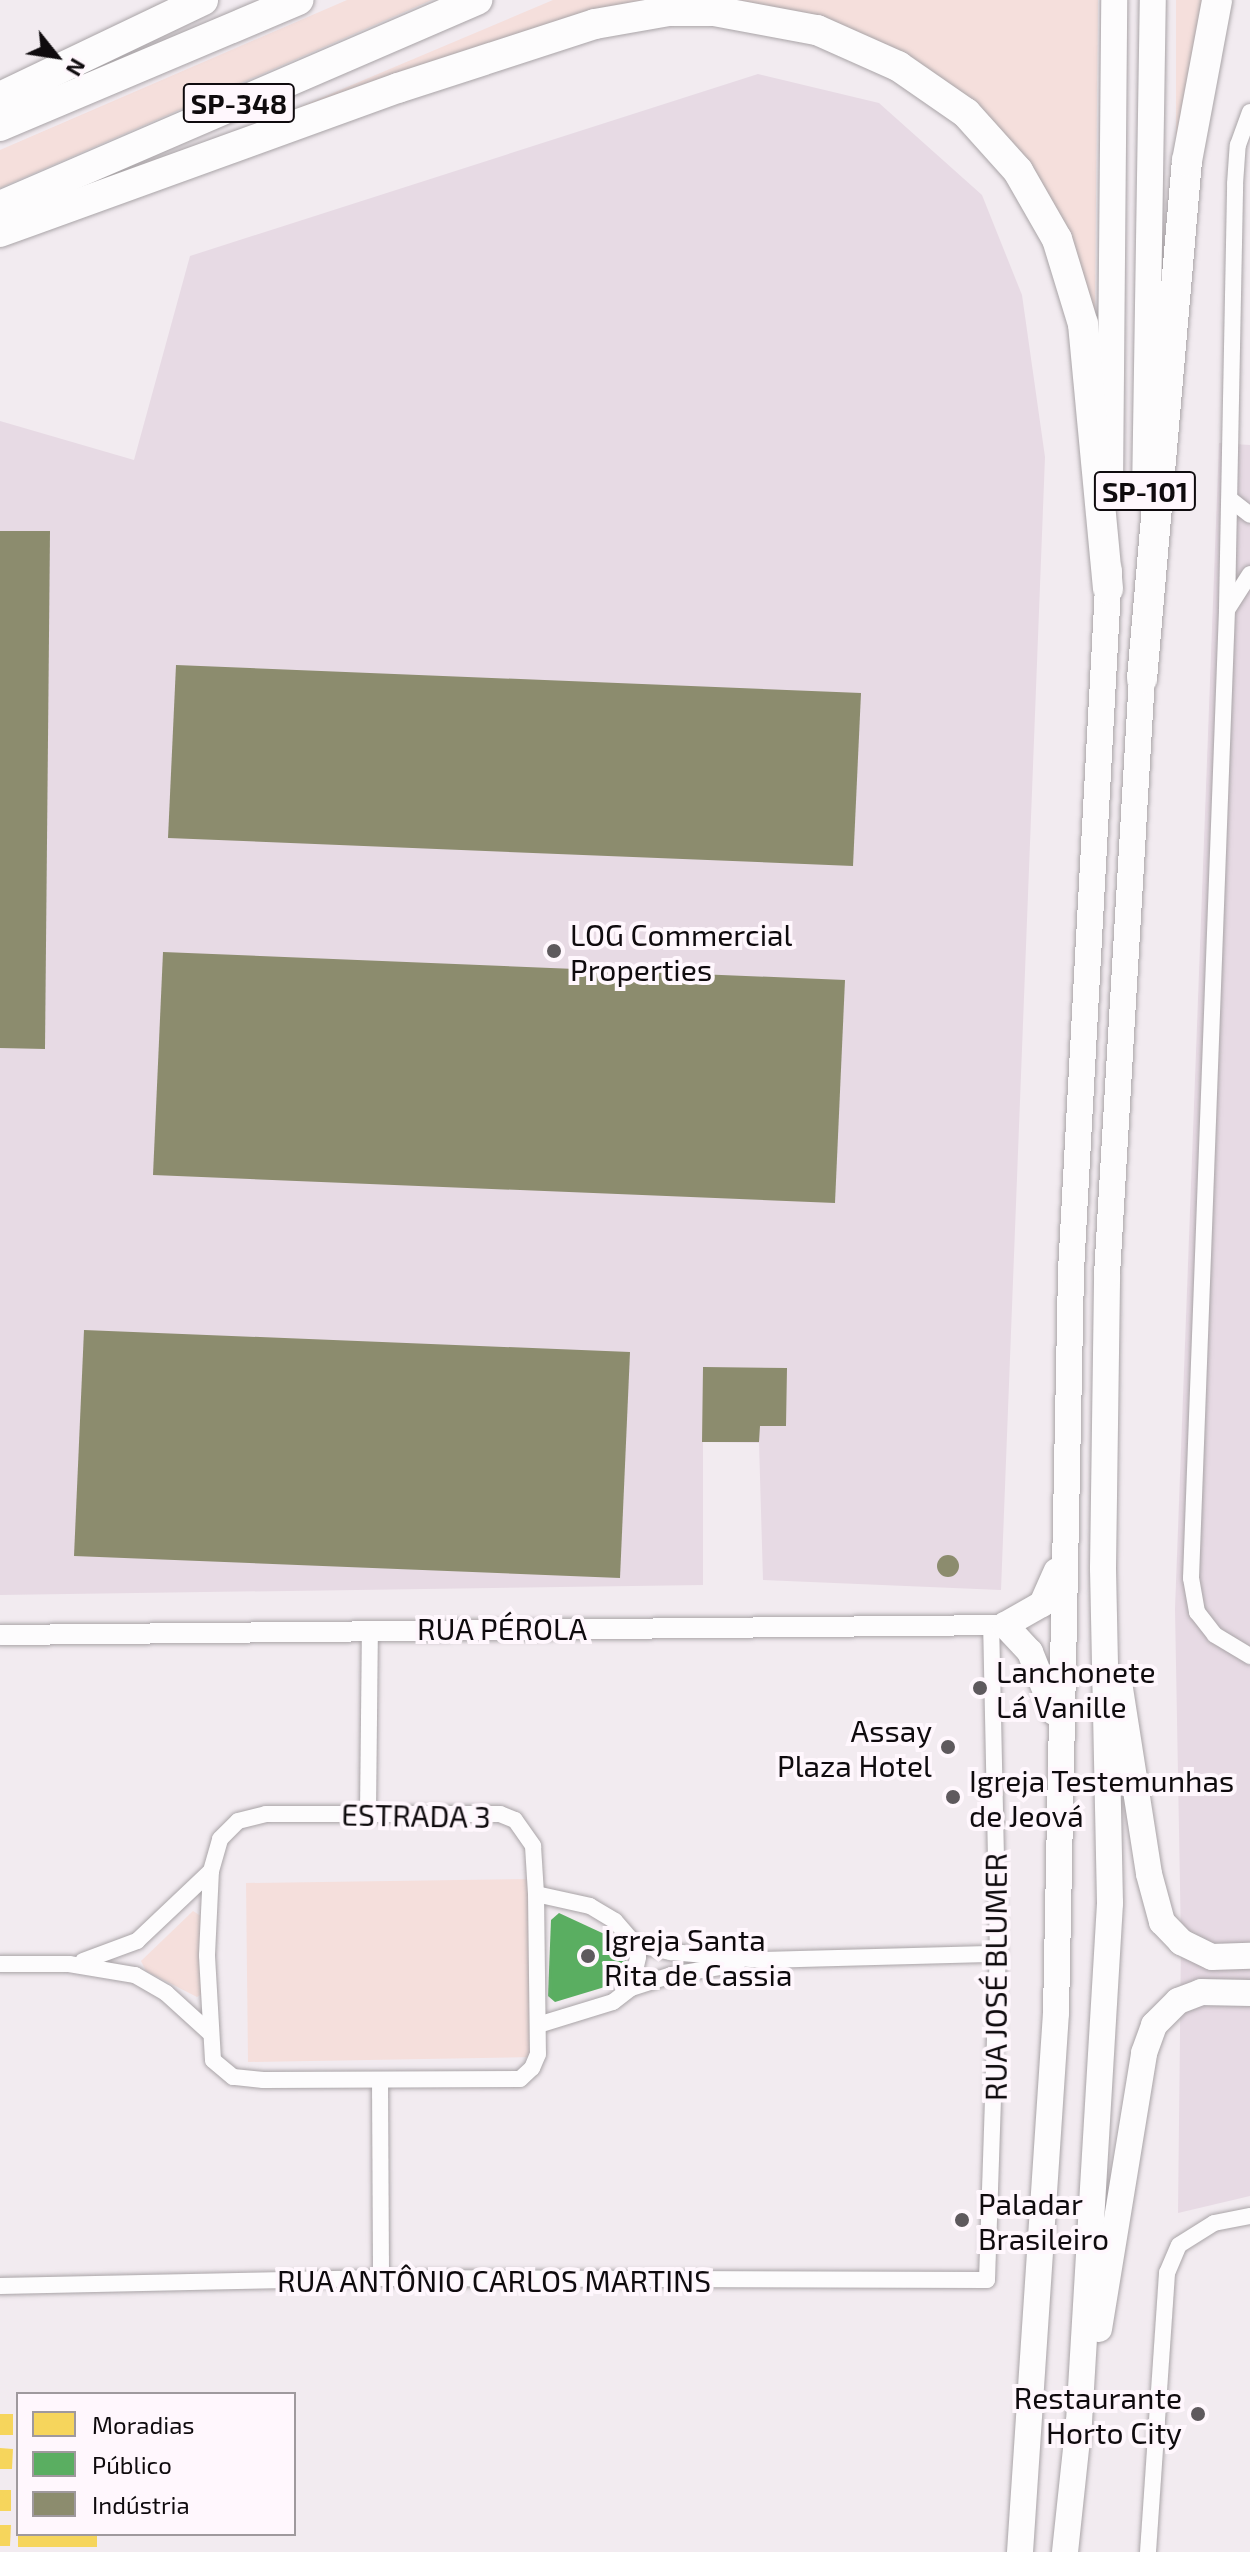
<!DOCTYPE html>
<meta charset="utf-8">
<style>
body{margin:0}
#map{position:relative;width:1250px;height:2552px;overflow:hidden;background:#f2ebf0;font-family:"Exo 2",sans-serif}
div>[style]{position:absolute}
.built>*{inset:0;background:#e7dae4}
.green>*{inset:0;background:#f5dfdc}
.homes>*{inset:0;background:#f6d55c}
.public>*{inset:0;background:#5aae61}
.industry>*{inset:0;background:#8c8c6e}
.round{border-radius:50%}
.roads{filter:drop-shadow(0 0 2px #a9a4a7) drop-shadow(0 0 2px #a9a4a7)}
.minor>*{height:16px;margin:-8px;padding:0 8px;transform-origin:8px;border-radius:8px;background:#fdfcfd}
.tertiary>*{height:20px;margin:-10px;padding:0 10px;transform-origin:10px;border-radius:10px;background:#fdfcfd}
.trunk>*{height:26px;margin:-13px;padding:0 13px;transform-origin:13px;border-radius:13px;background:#fdfcfd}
.motorway>*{height:30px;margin:-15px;padding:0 15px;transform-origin:15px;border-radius:15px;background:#fdfcfd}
.dots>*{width:22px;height:22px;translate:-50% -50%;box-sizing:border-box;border:4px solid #fff7fd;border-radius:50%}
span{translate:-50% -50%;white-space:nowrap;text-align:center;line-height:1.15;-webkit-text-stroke:8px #fff7fd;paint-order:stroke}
.shield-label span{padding:2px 6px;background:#fff7fd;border:2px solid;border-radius:6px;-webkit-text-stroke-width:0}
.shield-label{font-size:28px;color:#0f0b0e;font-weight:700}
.poi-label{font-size:30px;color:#0f0b0e}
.left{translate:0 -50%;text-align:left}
.right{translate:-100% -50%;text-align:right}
.street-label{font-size:30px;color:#0f0b0e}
.legend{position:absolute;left:16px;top:2392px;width:280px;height:144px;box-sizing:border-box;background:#fff7fd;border:2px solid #9f999d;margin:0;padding:10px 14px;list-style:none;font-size:24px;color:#0f0b0e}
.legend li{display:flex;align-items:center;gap:16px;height:40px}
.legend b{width:40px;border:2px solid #9f999d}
.north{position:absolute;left:16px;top:16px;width:80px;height:80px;-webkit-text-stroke:6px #fff7fd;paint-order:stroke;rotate:120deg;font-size:22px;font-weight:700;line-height:32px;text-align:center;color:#0f0b0e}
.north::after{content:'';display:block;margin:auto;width:28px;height:36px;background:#0f0b0e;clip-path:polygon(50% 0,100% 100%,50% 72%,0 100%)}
</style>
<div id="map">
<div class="built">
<div style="clip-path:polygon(758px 74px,879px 103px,982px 195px,1022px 295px,1045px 457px,1001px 1590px,763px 1580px,759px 1443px,703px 1442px,703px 1585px,0 1595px,0 421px,134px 460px,190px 256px)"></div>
<div style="clip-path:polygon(1219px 443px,1250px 445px,1250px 2196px,1178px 2213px,1181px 1942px,1175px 1609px)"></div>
</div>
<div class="green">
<div style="clip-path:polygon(347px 0,432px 0,0 188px,0 150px)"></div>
<div style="clip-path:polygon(553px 0,1098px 0,1095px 312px,946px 84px,702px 1px,304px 114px,295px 109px)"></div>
<div style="clip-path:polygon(1176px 0,1207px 0,1176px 155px)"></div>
<div style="clip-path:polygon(531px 1879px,533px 2057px,248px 2062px,246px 1883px)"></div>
<div style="clip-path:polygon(193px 1911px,204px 1918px,202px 1994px,197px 1997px,146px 1971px,141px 1961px)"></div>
</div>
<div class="homes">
<div style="clip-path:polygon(0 2414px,13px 2414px,13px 2435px,0 2435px)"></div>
<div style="clip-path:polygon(0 2448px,13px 2449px,12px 2469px,0 2469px)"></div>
<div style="clip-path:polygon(0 2490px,11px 2490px,11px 2511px,0 2511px)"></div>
<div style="clip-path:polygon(0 2525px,11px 2525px,10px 2546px,0 2546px)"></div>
<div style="clip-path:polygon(18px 2534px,97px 2534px,97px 2547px,18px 2547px)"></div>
</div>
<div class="public">
<div style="clip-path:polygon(559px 1913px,613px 1938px,627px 1962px,608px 1986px,555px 2002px,548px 1996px,551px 1920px)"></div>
</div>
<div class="industry">
<div style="clip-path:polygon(0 531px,50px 531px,45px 1049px,0 1048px)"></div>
<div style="clip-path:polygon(176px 665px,861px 693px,853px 866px,168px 838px)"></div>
<div style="clip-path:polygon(163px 952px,845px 980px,835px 1203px,153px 1175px)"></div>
<div style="clip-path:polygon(84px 1330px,630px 1352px,620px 1578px,74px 1556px)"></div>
<div style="clip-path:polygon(703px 1367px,787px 1368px,786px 1426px,760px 1426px,759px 1442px,702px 1442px)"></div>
<div class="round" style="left:937px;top:1555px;width:22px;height:22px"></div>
</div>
<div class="roads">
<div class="minor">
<div style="left:1231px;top:500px;width:24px;rotate:38deg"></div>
<div style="left:1250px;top:574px;width:43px;rotate:122.6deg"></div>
<div style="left:1227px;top:610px;width:969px;rotate:92.13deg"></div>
<div style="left:1191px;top:1578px;width:35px;rotate:80deg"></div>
<div style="left:1197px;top:1612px;width:29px;rotate:52deg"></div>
<div style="left:1215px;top:1635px;width:41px;rotate:31deg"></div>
<div style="left:1227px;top:608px;width:424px;rotate:-88.9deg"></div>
<div style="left:1235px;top:184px;width:39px;rotate:-86deg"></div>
<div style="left:1238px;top:145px;width:35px;rotate:-70deg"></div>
<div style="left:368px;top:1813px;width:184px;rotate:-89.4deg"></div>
<div style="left:266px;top:1814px;width:234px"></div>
<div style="left:500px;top:1814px;width:16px;rotate:22deg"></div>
<div style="left:515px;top:1820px;width:32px;rotate:55deg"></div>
<div style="left:533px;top:1846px;width:48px;rotate:86.4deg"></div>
<div style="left:536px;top:1894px;width:160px;rotate:89.3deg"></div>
<div style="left:538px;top:2054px;width:15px;rotate:113deg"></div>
<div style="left:532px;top:2068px;width:16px;rotate:137deg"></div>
<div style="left:520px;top:2079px;width:257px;rotate:179.8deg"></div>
<div style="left:263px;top:2080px;width:30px;rotate:-174deg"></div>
<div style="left:233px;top:2077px;width:26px;rotate:-140deg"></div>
<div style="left:213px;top:2060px;width:105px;rotate:-93.3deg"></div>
<div style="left:207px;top:1955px;width:84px;rotate:-87.3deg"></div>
<div style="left:211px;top:1871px;width:33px;rotate:-74deg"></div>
<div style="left:220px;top:1839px;width:25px;rotate:-45deg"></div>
<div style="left:238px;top:1821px;width:29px;rotate:-14deg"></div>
<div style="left:536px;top:1894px;width:55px;rotate:12.5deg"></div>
<div style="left:590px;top:1906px;width:29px;rotate:31deg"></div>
<div style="left:615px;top:1921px;width:30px;rotate:49deg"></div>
<div style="left:635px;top:1944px;width:37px;rotate:13deg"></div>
<div style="left:671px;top:1952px;width:91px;rotate:5deg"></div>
<div style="left:762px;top:1960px;width:236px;rotate:-1.5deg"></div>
<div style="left:83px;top:1961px;width:58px;rotate:-20.3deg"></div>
<div style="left:137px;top:1941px;width:102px;rotate:-43.4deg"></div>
<div style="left:0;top:1964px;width:69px"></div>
<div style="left:69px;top:1964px;width:67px;rotate:9.5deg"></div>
<div style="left:135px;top:1975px;width:36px;rotate:30deg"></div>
<div style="left:166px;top:1993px;width:58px;rotate:42.2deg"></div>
<div style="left:631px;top:1988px;width:32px;rotate:-77deg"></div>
<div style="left:638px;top:1957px;width:13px;rotate:-103deg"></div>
<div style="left:538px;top:2025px;width:78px;rotate:-17deg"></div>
<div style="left:613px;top:2002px;width:23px;rotate:-38deg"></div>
<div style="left:631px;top:1988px;width:43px;rotate:-17.6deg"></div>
<div style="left:672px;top:1975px;width:66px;rotate:-9.6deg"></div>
<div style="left:380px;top:2080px;width:198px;rotate:89.7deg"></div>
<div style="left:0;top:2286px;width:381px;rotate:-1.2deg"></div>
<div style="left:381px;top:2278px;width:606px;rotate:0.19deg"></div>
<div style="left:987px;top:2280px;width:326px;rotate:-88.1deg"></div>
<div style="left:998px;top:1954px;width:328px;rotate:-91.2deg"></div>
<div style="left:1148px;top:2552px;width:280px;rotate:-86.1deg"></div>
<div style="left:1167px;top:2273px;width:30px;rotate:-67deg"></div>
<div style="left:1179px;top:2245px;width:41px;rotate:-32.2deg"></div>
<div style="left:1214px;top:2223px;width:37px;rotate:-11deg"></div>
</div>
<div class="tertiary">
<div style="left:0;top:1635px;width:1005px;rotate:-0.57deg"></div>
</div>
<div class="trunk">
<div style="left:1110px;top:487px;width:487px;rotate:-89.5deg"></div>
<div style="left:1145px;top:496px;width:496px;rotate:-89.1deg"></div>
<div style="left:1119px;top:1682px;width:194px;rotate:81.1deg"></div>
<div style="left:1149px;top:1874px;width:50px;rotate:74.8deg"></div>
<div style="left:1162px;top:1922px;width:28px;rotate:46deg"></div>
<div style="left:1181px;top:1942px;width:34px;rotate:26deg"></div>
<div style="left:1212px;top:1957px;width:38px;rotate:-2deg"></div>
<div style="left:1054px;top:1712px;width:65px;rotate:-111.8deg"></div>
<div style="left:1030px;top:1652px;width:37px;rotate:-133deg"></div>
<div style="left:1005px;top:1625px;width:43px;rotate:-29.6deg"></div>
<div style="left:1042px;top:1604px;width:36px;rotate:-66deg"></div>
<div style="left:1099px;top:2329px;width:280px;rotate:-80.7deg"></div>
<div style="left:1144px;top:2053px;width:30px;rotate:-70deg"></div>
<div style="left:1154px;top:2025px;width:34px;rotate:-45deg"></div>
<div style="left:1178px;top:2001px;width:25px;rotate:-21deg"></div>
<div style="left:1201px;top:1992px;width:49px;rotate:1.2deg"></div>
<div style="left:1020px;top:2552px;width:540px;rotate:-86.18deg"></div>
<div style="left:1056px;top:2013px;width:742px;rotate:-88.84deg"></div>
<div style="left:1071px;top:1271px;width:702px;rotate:-86.9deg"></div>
<div style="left:1065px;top:2552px;width:131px;rotate:-83.9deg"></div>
<div style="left:1079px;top:2422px;width:520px;rotate:-86.58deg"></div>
<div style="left:1110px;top:1903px;width:335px;rotate:-91.2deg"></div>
<div style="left:1103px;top:1568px;width:293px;rotate:-89.2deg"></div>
<div style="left:1107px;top:1275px;width:616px;rotate:-86.65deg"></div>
</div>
<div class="motorway">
<div style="left:0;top:97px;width:225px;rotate:-25.5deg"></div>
<div style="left:0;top:126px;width:324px;rotate:-22.9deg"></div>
<div style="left:0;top:206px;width:520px;rotate:-23.36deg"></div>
<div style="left:0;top:232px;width:423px;rotate:-19.9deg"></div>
<div style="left:398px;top:88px;width:207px;rotate:-18deg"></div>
<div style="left:595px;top:24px;width:75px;rotate:-10deg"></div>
<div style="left:669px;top:11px;width:45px"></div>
<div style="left:714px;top:11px;width:105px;rotate:10.5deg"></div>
<div style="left:817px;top:30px;width:89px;rotate:24deg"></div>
<div style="left:898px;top:66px;width:83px;rotate:34.7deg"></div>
<div style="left:966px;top:113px;width:78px;rotate:48.1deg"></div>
<div style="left:1018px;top:171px;width:78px;rotate:60.2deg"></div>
<div style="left:1057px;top:239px;width:89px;rotate:73deg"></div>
<div style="left:1083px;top:324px;width:266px;rotate:84.6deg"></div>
<div style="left:1142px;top:679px;width:520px;rotate:-85.04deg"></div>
<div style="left:1187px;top:161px;width:164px;rotate:-79.4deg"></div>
</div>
</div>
<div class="dots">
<div style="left:554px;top:951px;background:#5e595d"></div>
<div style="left:980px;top:1688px;background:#5e595d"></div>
<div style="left:948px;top:1747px;background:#5e595d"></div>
<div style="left:953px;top:1797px;background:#5e595d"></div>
<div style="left:588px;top:1956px;background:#5e595d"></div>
<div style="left:962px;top:2220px;background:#5e595d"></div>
<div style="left:1198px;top:2414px;background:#5e595d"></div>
</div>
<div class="shield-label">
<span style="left:239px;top:103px">SP-348</span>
<span style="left:1145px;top:491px">SP-101</span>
</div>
<div class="poi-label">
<span class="left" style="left:570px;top:951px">LOG Commercial<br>Properties</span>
<span class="left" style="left:996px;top:1688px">Lanchonete<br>Lá Vanille</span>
<span class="right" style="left:932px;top:1747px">Assay<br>Plaza Hotel</span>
<span class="left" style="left:969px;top:1797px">Igreja Testemunhas<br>de Jeová</span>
<span class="left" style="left:604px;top:1956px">Igreja Santa<br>Rita de Cassia</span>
<span class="left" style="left:978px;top:2220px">Paladar<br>Brasileiro</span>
<span class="right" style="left:1182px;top:2414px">Restaurante<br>Horto City</span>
</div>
<div class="street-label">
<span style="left:502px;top:1628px">RUA PÉROLA</span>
<span style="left:416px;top:1815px;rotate:1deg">ESTRADA 3</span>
<span style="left:995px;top:1977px;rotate:-90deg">RUA JOSÉ BLUMER</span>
<span style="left:494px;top:2280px">RUA ANTÔNIO CARLOS MARTINS</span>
</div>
<ul class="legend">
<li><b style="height:22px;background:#f6d55c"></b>Moradias</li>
<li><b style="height:22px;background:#5aae61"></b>Público</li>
<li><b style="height:22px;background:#8c8c6e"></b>Indústria</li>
</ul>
<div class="north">N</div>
</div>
